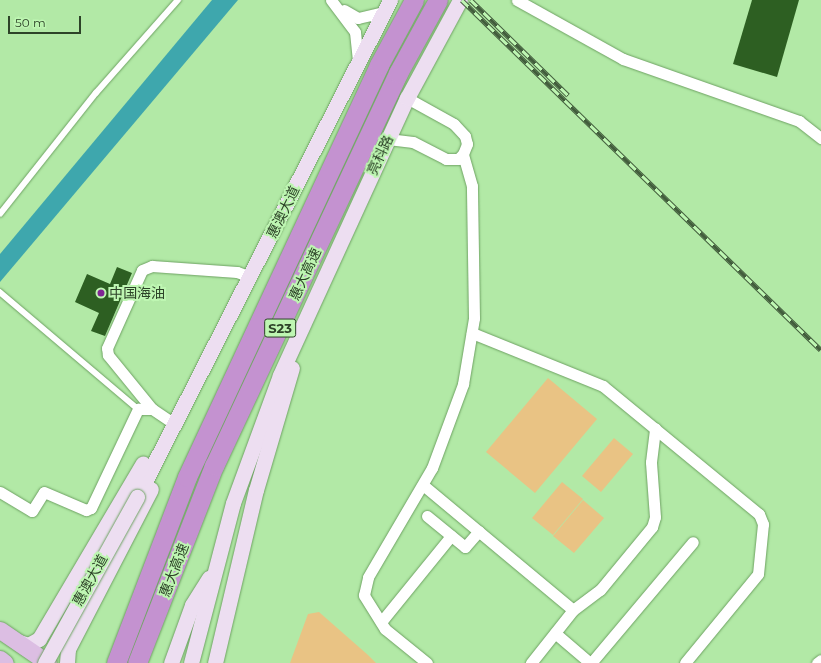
<!DOCTYPE html>
<meta charset="utf-8">
<style>
body{margin:0}
#map{position:relative;width:821px;height:663px;overflow:hidden;background:#b2e9a6;font-family:Montserrat,"Noto Sans SC",sans-serif}
div>[style]{position:absolute}
.green>*{inset:0;background:#e9c384}
.water>*{inset:0;background:#3ea7ad}
.building>*{inset:0;background:#2d5f22}
.roads{filter:drop-shadow(0 0 1px #6ea263) drop-shadow(0 0 1px #6ea263)}
.lane>*{height:5.5px;margin:-2.75px;padding:0 2.75px;transform-origin:2.75px;border-radius:2.75px;background:#fff}
.street>*{height:11px;margin:-5.5px;padding:0 5.5px;transform-origin:5.5px;border-radius:5.5px;background:#fff}
.secondary>*{height:15px;margin:-7.5px;padding:0 7.5px;transform-origin:7.5px;border-radius:7.5px;background:#eddef1}
.primary>*{height:17px;margin:-8.5px;padding:0 8.5px;transform-origin:8.5px;border-radius:8.5px;background:#dcbee3}
.highway>*{height:19px;margin:-9.5px;padding:0 9.5px;transform-origin:9.5px;border-radius:9.5px;background:#c492d0}
.rail>*{height:4.5px;margin-top:-2.25px;transform-origin:0;background:repeating-linear-gradient(90deg,#bef6b2 0 9px,#425d3c 0 18px);box-sizing:border-box;border-block:1px solid #425d3c}
.bridges{filter:drop-shadow(0 0 1px #6ea263) drop-shadow(0 0 1px #6ea263)}
.secondary-bridge>*{height:15px;margin:-7.5px;padding:0 7.5px;transform-origin:7.5px;border-radius:7.5px;background:#eddef1}
.dots>*{width:11px;height:11px;translate:-50% -50%;box-sizing:border-box;border:2px solid #bef6b2;border-radius:50%}
span{translate:-50% -50%;white-space:nowrap;text-align:center;line-height:1.15;-webkit-text-stroke:4px #bef6b2;paint-order:stroke}
.shield-label span{padding:1px 3px;background:#bef6b2;border:1px solid;border-radius:3px;-webkit-text-stroke-width:0}
.shield-label{font-size:13px;color:#2d4328;font-weight:700}
.street-label{font-size:14px;color:#2d4328}
.poi-label{font-size:14px;color:#2d4328}
.left{translate:0 -50%;text-align:left}
.scale{position:absolute;left:8px;top:16px;width:73px;height:18px;box-sizing:border-box;border:2px solid #2d4328;border-top:0;padding-left:5px;font-size:12px;line-height:14px;white-space:nowrap;color:#2d4328;-webkit-text-stroke:3px #bef6b2;paint-order:stroke}
</style>
<div id="map">
<div class="green">
<div style="clip-path:polygon(548px 378px,597px 419px,535px 493px,486px 452px)"></div>
<div style="clip-path:polygon(614px 438px,633px 454px,601px 492px,582px 476px)"></div>
<div style="clip-path:polygon(562px 482px,583px 499px,553px 535px,532px 518px)"></div>
<div style="clip-path:polygon(583px 500px,604px 518px,574px 553px,553px 536px)"></div>
<div style="clip-path:polygon(319px 612px,368px 655px,376px 663px,290px 663px,308px 614px)"></div>
</div>
<div class="water">
<div style="clip-path:polygon(212px 0,238px 0,0 282px,0 254px)"></div>
</div>
<div class="building">
<div style="clip-path:polygon(752px 0,799px 0,777px 77px,733px 64px)"></div>
<div style="clip-path:polygon(117px 267px,132px 273px,105px 336px,91px 331px,99px 313px,75px 302px,87px 274px,110px 284px)"></div>
</div>
<div class="roads">
<div class="lane">
<div style="left:0;top:214px;width:154px;rotate:-51.6deg"></div>
<div style="left:96px;top:93px;width:124px;rotate:-48.6deg"></div>
<div style="left:0;top:292px;width:181px;rotate:40.3deg"></div>
</div>
<div class="street">
<div style="left:331px;top:0;width:40px;rotate:53deg"></div>
<div style="left:355px;top:32px;width:30px;rotate:84deg"></div>
<div style="left:517px;top:0;width:121px;rotate:29.1deg"></div>
<div style="left:623px;top:59px;width:187px;rotate:19.4deg"></div>
<div style="left:799px;top:121px;width:28px;rotate:38deg"></div>
<div style="left:344px;top:10px;width:16px;rotate:30deg"></div>
<div style="left:358px;top:18px;width:27px;rotate:-13deg"></div>
<div style="left:388px;top:139px;width:25px;rotate:7deg"></div>
<div style="left:413px;top:142px;width:37px;rotate:27deg"></div>
<div style="left:446px;top:159px;width:12px"></div>
<div style="left:458px;top:159px;width:7px;rotate:-45deg"></div>
<div style="left:463px;top:154px;width:11px;rotate:-68deg"></div>
<div style="left:467px;top:144px;width:8px;rotate:-104deg"></div>
<div style="left:465px;top:136px;width:16px;rotate:-133deg"></div>
<div style="left:454px;top:124px;width:54px;rotate:-151deg"></div>
<div style="left:472px;top:333px;width:141px;rotate:22deg"></div>
<div style="left:603px;top:386px;width:202px;rotate:39.4deg"></div>
<div style="left:759px;top:514px;width:11px;rotate:68deg"></div>
<div style="left:763px;top:524px;width:50px;rotate:95.7deg"></div>
<div style="left:758px;top:574px;width:115px;rotate:129.4deg"></div>
<div style="left:173px;top:423px;width:25px;rotate:-146deg"></div>
<div style="left:152px;top:409px;width:70px;rotate:-129.2deg"></div>
<div style="left:108px;top:355px;width:7px;rotate:-98deg"></div>
<div style="left:107px;top:348px;width:85px;rotate:-65.8deg"></div>
<div style="left:142px;top:270px;width:11px;rotate:-22deg"></div>
<div style="left:152px;top:266px;width:85px;rotate:4deg"></div>
<div style="left:237px;top:272px;width:15px;rotate:20deg"></div>
<div style="left:423px;top:485px;width:195px;rotate:39.8deg"></div>
<div style="left:573px;top:610px;width:68px;rotate:128.4deg"></div>
<div style="left:0;top:492px;width:37px;rotate:31deg"></div>
<div style="left:32px;top:511px;width:22px;rotate:-58deg"></div>
<div style="left:44px;top:492px;width:46px;rotate:23.2deg"></div>
<div style="left:86px;top:510px;width:5px;rotate:-22deg"></div>
<div style="left:91px;top:508px;width:110px;rotate:-64.6deg"></div>
<div style="left:138px;top:409px;width:14px"></div>
<div style="left:427px;top:516px;width:49px;rotate:39.2deg"></div>
<div style="left:465px;top:547px;width:21px;rotate:-49deg"></div>
<div style="left:573px;top:610px;width:34px;rotate:-37deg"></div>
<div style="left:600px;top:590px;width:82px;rotate:-50.5deg"></div>
<div style="left:652px;top:527px;width:10px;rotate:-73deg"></div>
<div style="left:655px;top:517px;width:55px;rotate:-94.2deg"></div>
<div style="left:651px;top:462px;width:34px;rotate:-83deg"></div>
<div style="left:381px;top:622px;width:111px;rotate:-50.9deg"></div>
<div style="left:555px;top:633px;width:46px;rotate:40.6deg"></div>
<div style="left:427px;top:663px;width:54px;rotate:-141deg"></div>
<div style="left:385px;top:629px;width:40px;rotate:-122deg"></div>
<div style="left:364px;top:595px;width:18px;rotate:-77deg"></div>
<div style="left:368px;top:577px;width:126px;rotate:-59.6deg"></div>
<div style="left:432px;top:468px;width:90px;rotate:-69.7deg"></div>
<div style="left:463px;top:384px;width:67px;rotate:-80.5deg"></div>
<div style="left:474px;top:318px;width:132px;rotate:-90.9deg"></div>
<div style="left:472px;top:186px;width:33px;rotate:-106deg"></div>
<div style="left:591px;top:663px;width:158px;rotate:-49.9deg"></div>
<div style="left:817px;top:663px;width:5px;rotate:-37deg"></div>
</div>
<div class="secondary">
<div style="left:137px;top:497px;width:558px;rotate:-63.02deg"></div>
<div style="left:16px;top:641px;width:13px;rotate:18deg"></div>
<div style="left:28px;top:645px;width:13px;rotate:-29deg"></div>
<div style="left:39px;top:639px;width:204px;rotate:-59.4deg"></div>
<div style="left:67px;top:663px;width:14px;rotate:-86deg"></div>
<div style="left:68px;top:649px;width:180px;rotate:-62.6deg"></div>
<div style="left:171px;top:663px;width:62px;rotate:-70.1deg"></div>
<div style="left:192px;top:605px;width:32px;rotate:-58deg"></div>
<div style="left:191px;top:663px;width:165px;rotate:-75.3deg"></div>
<div style="left:233px;top:503px;width:136px;rotate:-69.8deg"></div>
<div style="left:280px;top:375px;width:305px;rotate:-65.4deg"></div>
<div style="left:407px;top:98px;width:111px;rotate:-61.6deg"></div>
<div style="left:215px;top:663px;width:178px;rotate:-76.7deg"></div>
<div style="left:256px;top:490px;width:127px;rotate:-73.6deg"></div>
</div>
<div class="primary">
<div style="left:0;top:630px;width:58px;rotate:34.5deg"></div>
<div style="left:0;top:659px;width:6px;rotate:39deg"></div>
</div>
<div class="highway">
<div style="left:116px;top:663px;width:199px;rotate:-69.1deg"></div>
<div style="left:187px;top:477px;width:455px;rotate:-65deg"></div>
<div style="left:379px;top:65px;width:74px;rotate:-61.7deg"></div>
<div style="left:137px;top:663px;width:212px;rotate:-68.7deg"></div>
<div style="left:214px;top:466px;width:434px;rotate:-64.9deg"></div>
<div style="left:398px;top:73px;width:83px;rotate:-61.3deg"></div>
</div>
</div>
<div class="rail">
<div style="left:462px;top:0;width:501px;rotate:44.27deg"></div>
<div style="left:471px;top:0;width:136px;rotate:44.4deg"></div>
</div>
<div class="bridges">
<div class="secondary-bridge">
<div style="left:45px;top:663px;width:190px;rotate:-61deg"></div>
</div>
</div>
<div class="dots">
<div style="left:101px;top:293px;background:#802693"></div>
</div>
<div class="shield-label">
<span style="left:280px;top:328px">S23</span>
</div>
<div class="street-label">
<span style="left:380px;top:155px;rotate:-65deg">亮科路</span>
<span style="left:283px;top:212px;rotate:-64deg">惠澳大道</span>
<span style="left:305px;top:274px;rotate:-65deg">惠大高速</span>
<span style="left:174px;top:570px;rotate:-69deg">惠大高速</span>
<span style="left:90px;top:580px;rotate:-61deg">惠澳大道</span>
</div>
<div class="poi-label">
<span class="left" style="left:109px;top:293px">中国海油</span>
</div>
<div class="scale">50 m</div>
</div>
